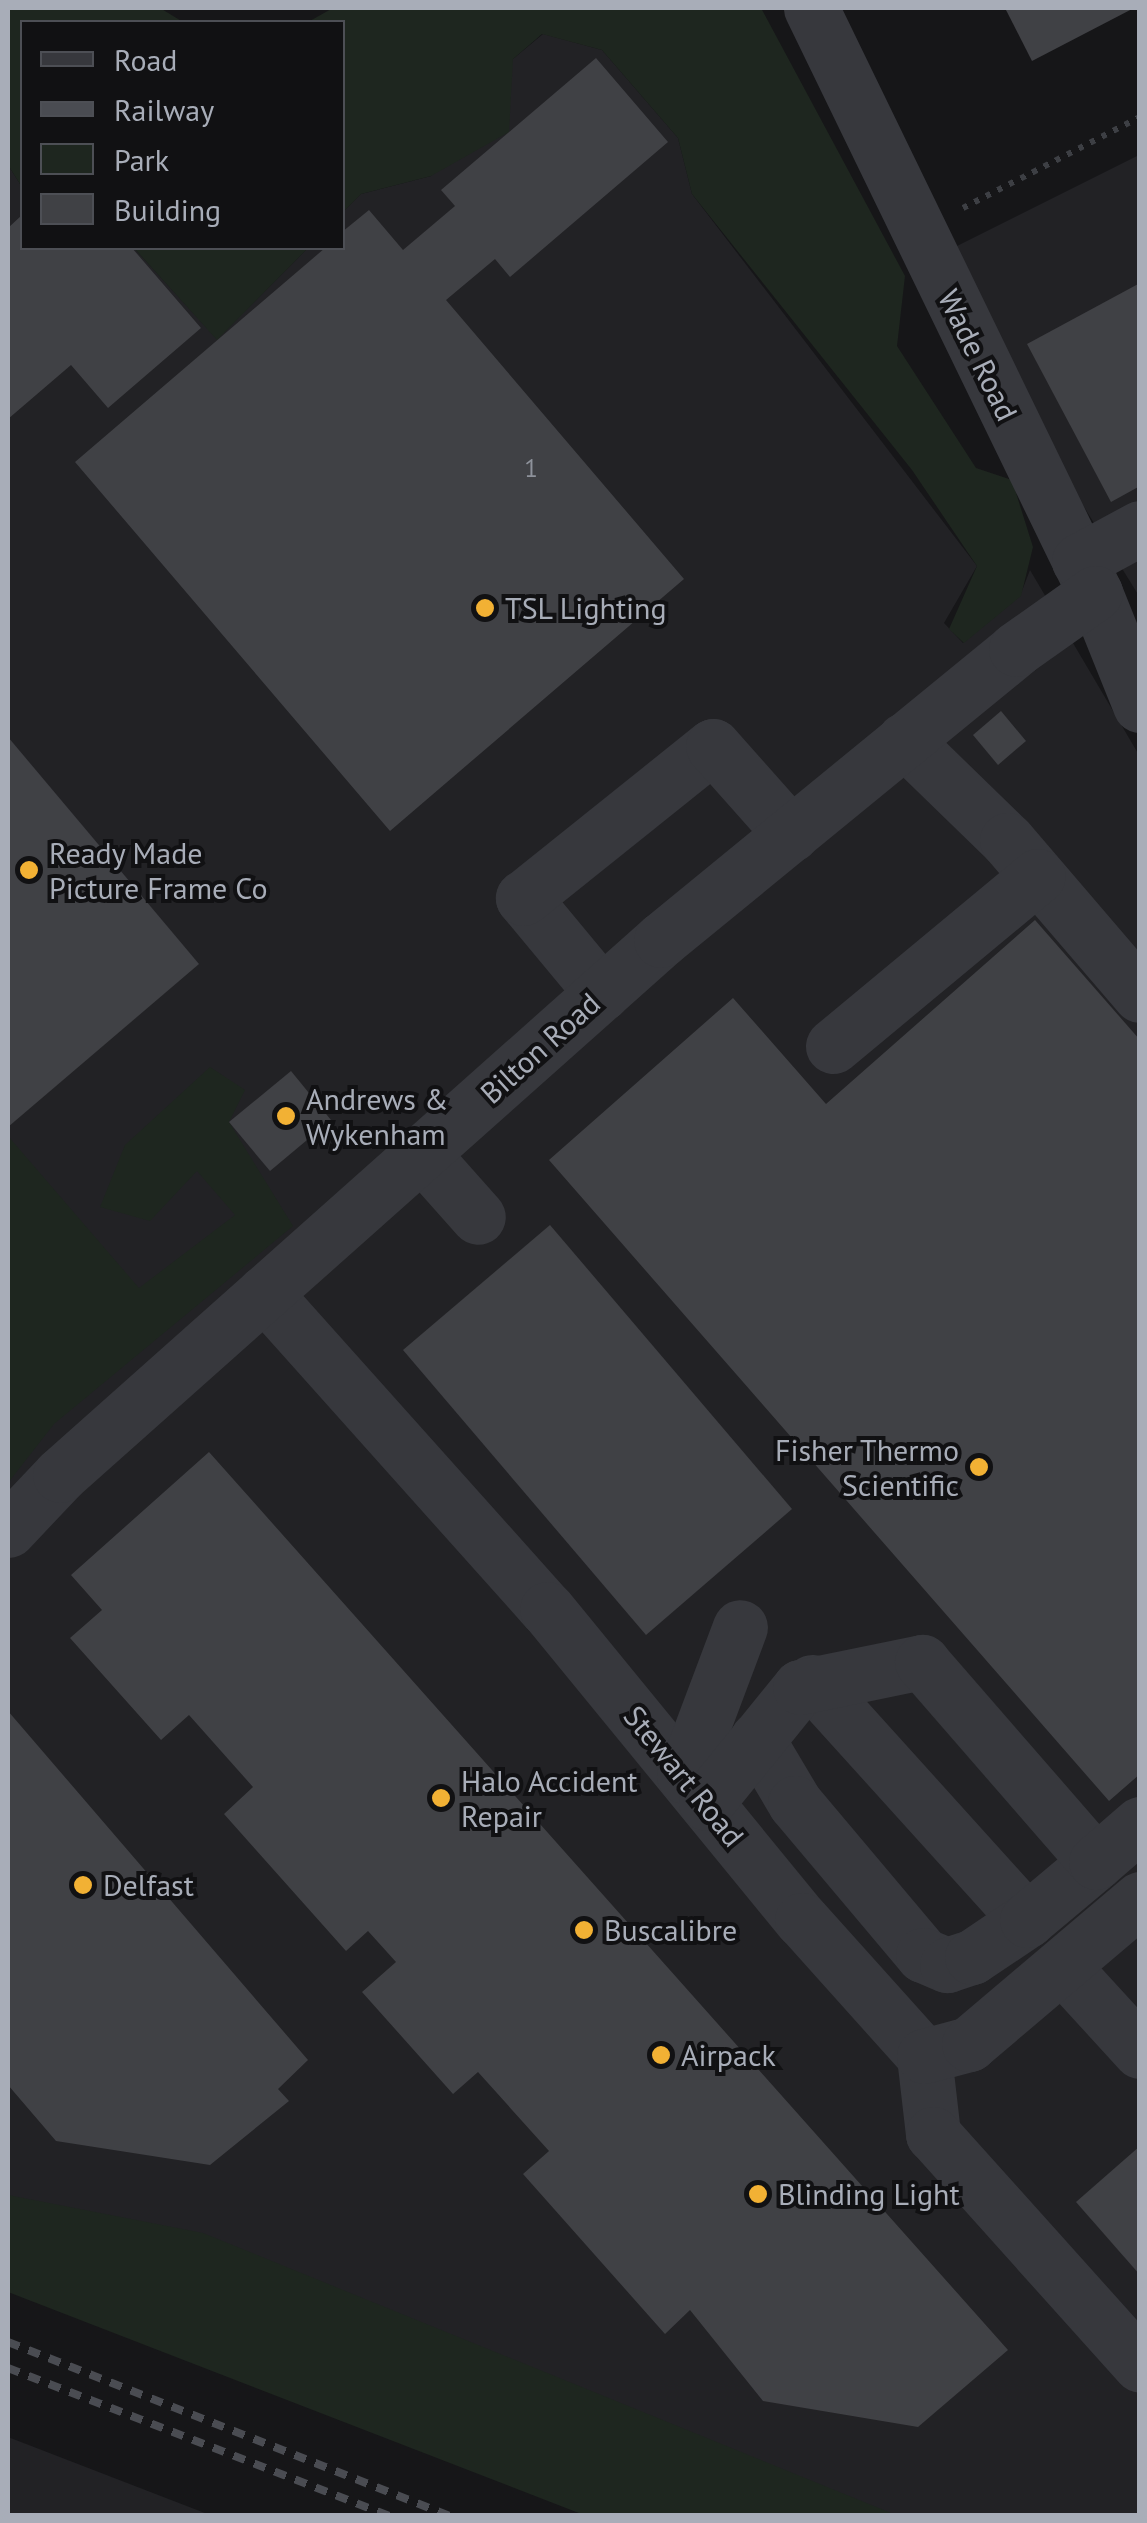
<!DOCTYPE html>
<style>
body{margin:0}
#map{position:relative;width:1147px;height:2523px;overflow:hidden;background:#161618;font-family:"PT Sans",sans-serif}
div>[style]{position:absolute}
.built>*{inset:0;background:#222225}
.green>*{inset:0;background:#1e261f}
.building>*{inset:0;background:#404145}
.path>*{height:6px;margin-top:-3px;transform-origin:0;background:repeating-linear-gradient(90deg,#3d3f44 0 5px,transparent 0 13px)}
.minor>*{height:55px;margin:-27.5px;padding:0 27.5px;transform-origin:27.5px;border-radius:27.5px;background:#37383d}
.rail>*{height:8px;margin-top:-4px;transform-origin:0;background:repeating-linear-gradient(90deg,#4a4c52 0 12px,transparent 0 22px)}
.dots>*{width:28px;height:28px;translate:-50% -50%;box-sizing:border-box;border:5px solid #111113;border-radius:50%}
span{translate:-50% -50%;white-space:nowrap;text-align:center;line-height:1.15;-webkit-text-stroke:8px #111113;paint-order:stroke}
.number-label{font-size:25px;color:#8e929b}
.number-label span{-webkit-text-stroke-width:0}
.street-label{font-size:30px;color:#a8adb8}
.poi-label{font-size:30px;color:#a8adb8}
.left{translate:0 -50%;text-align:left}
.right{translate:-100% -50%;text-align:right}
.frame{position:absolute;inset:0;border:10px solid #a8adb8;pointer-events:none}
.legend{position:absolute;left:20px;top:20px;width:325px;height:230px;box-sizing:border-box;background:#111113;border:2px solid #4d4f55;margin:0;padding:12px 18px;list-style:none;font-size:30px;color:#a8adb8}
.legend li{display:flex;align-items:center;gap:20px;height:50px}
.legend b{width:50px;border:2px solid #4d4f55}
</style>
<div id="map">
<div class="built">
<div style="clip-path:polygon(543px 34px,602px 50px,678px 138px,692px 194px,977px 566px,944px 623px,963px 643px,1020px 596px,1030px 570px,1139px 755px,1139px 2515px,692px 2515px,8px 2243px,8px 165px,22px 187px,22px 248px,134px 248px,217px 339px,308px 248px,342px 248px,343px 212px,361px 194px,431px 176px,513px 59px)"></div>
<div style="clip-path:polygon(1139px 155px,1139px 596px,931px 259px)"></div>
<div style="clip-path:polygon(8px 2437px,210px 2515px,8px 2515px)"></div>
</div>
<div class="green">
<div style="clip-path:polygon(8px 8px,160px 8px,183px 22px,22px 22px,22px 187px,8px 165px)"></div>
<div style="clip-path:polygon(333px 8px,761px 8px,905px 276px,897px 346px,976px 468px,1012px 480px,1033px 547px,1021px 596px,964px 643px,949px 629px,977px 566px,912px 470px,692px 194px,678px 138px,602px 50px,542px 34px,513px 59px,509px 132px,431px 176px,361px 194px,343px 212px,342px 22px,308px 22px)"></div>
<div style="clip-path:polygon(134px 248px,308px 248px,217px 340px)"></div>
<div style="clip-path:polygon(210px 1067px,245px 1090px,229px 1122px,293px 1226px,54px 1424px,8px 1483px,8px 1136px,139px 1288px,235px 1215px,197px 1171px,150px 1221px,100px 1207px,125px 1145px)"></div>
<div style="clip-path:polygon(8px 2195px,203px 2233px,896px 2515px,584px 2515px,8px 2292px)"></div>
</div>
<div class="building">
<div style="clip-path:polygon(1005px 8px,1134px 8px,1032px 61px)"></div>
<div style="clip-path:polygon(596px 58px,668px 142px,510px 277px,495px 259px,446px 300px,684px 579px,390px 831px,75px 462px,325px 248px,342px 248px,342px 232px,369px 210px,403px 250px,455px 206px,441px 190px)"></div>
<div style="clip-path:polygon(22px 215px,22px 248px,132px 248px,201px 328px,108px 408px,71px 365px,8px 419px,8px 228px)"></div>
<div style="clip-path:polygon(1140px 283px,1140px 486px,1111px 502px,1027px 344px)"></div>
<div style="clip-path:polygon(1001px 711px,1026px 741px,998px 765px,973px 735px)"></div>
<div style="clip-path:polygon(8px 737px,199px 964px,8px 1127px)"></div>
<div style="clip-path:polygon(1035px 920px,1140px 1040px,1140px 1774px,1109px 1801px,549px 1160px,733px 998px,826px 1104px)"></div>
<div style="clip-path:polygon(291px 1071px,331px 1120px,270px 1171px,229px 1122px)"></div>
<div style="clip-path:polygon(550px 1225px,792px 1509px,646px 1635px,403px 1350px)"></div>
<div style="clip-path:polygon(209px 1452px,1008px 2350px,918px 2427px,763px 2401px,690px 2310px,665px 2334px,523px 2174px,549px 2151px,478px 2072px,453px 2094px,362px 1992px,396px 1962px,368px 1931px,346px 1951px,224px 1814px,253px 1787px,189px 1715px,161px 1740px,70px 1638px,102px 1610px,71px 1575px)"></div>
<div style="clip-path:polygon(8px 1711px,308px 2060px,278px 2089px,289px 2101px,210px 2165px,56px 2141px,8px 2085px)"></div>
<div style="clip-path:polygon(1140px 2146px,1140px 2275px,1076px 2202px)"></div>
</div>
<div class="path">
<div style="left:963px;top:208px;width:199px;rotate:-27.2deg"></div>
</div>
<div class="minor">
<div style="left:811px;top:8px;width:650px;rotate:64.1deg"></div>
<div style="left:1095px;top:593px;width:121px;rotate:68.1deg"></div>
<div style="left:1079px;top:561px;width:69px;rotate:-28.4deg"></div>
<div style="left:904px;top:740px;width:144px;rotate:44.2deg"></div>
<div style="left:1007px;top:840px;width:204px;rotate:49.4deg"></div>
<div style="left:602px;top:993px;width:124px;rotate:-129.7deg"></div>
<div style="left:523px;top:898px;width:243px;rotate:-38.7deg"></div>
<div style="left:713px;top:746px;width:118px;rotate:48.4deg"></div>
<div style="left:833px;top:1046px;width:266px;rotate:-39.7deg"></div>
<div style="left:422px;top:1154px;width:84px;rotate:48.4deg"></div>
<div style="left:264px;top:1293px;width:424px;rotate:48.2deg"></div>
<div style="left:547px;top:1609px;width:402px;rotate:50.7deg"></div>
<div style="left:802px;top:1920px;width:183px;rotate:48.1deg"></div>
<div style="left:8px;top:1530px;width:76px;rotate:-46.6deg"></div>
<div style="left:60px;top:1475px;width:805px;rotate:-41.67deg"></div>
<div style="left:661px;top:940px;width:459px;rotate:-39.3deg"></div>
<div style="left:1016px;top:649px;width:97px;rotate:-35.3deg"></div>
<div style="left:812px;top:1682px;width:321px;rotate:47.9deg"></div>
<div style="left:757px;top:1739px;width:74px;rotate:59.3deg"></div>
<div style="left:795px;top:1803px;width:199px;rotate:49.9deg"></div>
<div style="left:923px;top:1955px;width:26px;rotate:23deg"></div>
<div style="left:947px;top:1965px;width:26px;rotate:-18deg"></div>
<div style="left:972px;top:1957px;width:66px;rotate:-33.9deg"></div>
<div style="left:1027px;top:1920px;width:90px;rotate:-40deg"></div>
<div style="left:684px;top:1776px;width:159px;rotate:-69.4deg"></div>
<div style="left:706px;top:1803px;width:149px;rotate:-51deg"></div>
<div style="left:800px;top:1687px;width:125px;rotate:-11.6deg"></div>
<div style="left:922px;top:1662px;width:265px;rotate:49deg"></div>
<div style="left:1096px;top:1862px;width:58px;rotate:-40.8deg"></div>
<div style="left:1063px;top:1967px;width:114px;rotate:47.5deg"></div>
<div style="left:924px;top:2056px;width:79px;rotate:83.4deg"></div>
<div style="left:933px;top:2134px;width:310px;rotate:48.1deg"></div>
<div style="left:924px;top:2056px;width:47px;rotate:-14.9deg"></div>
<div style="left:969px;top:2044px;width:224px;rotate:-40.3deg"></div>
</div>
<div class="rail">
<div style="left:8px;top:2342px;width:474px;rotate:21.5deg"></div>
<div style="left:8px;top:2368px;width:409px;rotate:21.2deg"></div>
</div>
<div class="dots">
<div style="left:485px;top:608px;background:#f2b134"></div>
<div style="left:29px;top:870px;background:#f2b134"></div>
<div style="left:286px;top:1116px;background:#f2b134"></div>
<div style="left:979px;top:1467px;background:#f2b134"></div>
<div style="left:441px;top:1798px;background:#f2b134"></div>
<div style="left:83px;top:1885px;background:#f2b134"></div>
<div style="left:584px;top:1930px;background:#f2b134"></div>
<div style="left:661px;top:2055px;background:#f2b134"></div>
<div style="left:758px;top:2194px;background:#f2b134"></div>
</div>
<div class="number-label">
<span style="left:531px;top:468px">1</span>
</div>
<div class="street-label">
<span style="left:978px;top:355px;rotate:64deg">Wade Road</span>
<span style="left:540px;top:1048px;rotate:-42deg">Bilton Road</span>
<span style="left:684px;top:1776px;rotate:51deg">Stewart Road</span>
</div>
<div class="poi-label">
<span class="left" style="left:505px;top:608px">TSL Lighting</span>
<span class="left" style="left:49px;top:870px">Ready Made<br>Picture Frame Co</span>
<span class="left" style="left:306px;top:1116px">Andrews &amp;<br>Wykenham</span>
<span class="right" style="left:959px;top:1467px">Fisher Thermo<br>Scientific</span>
<span class="left" style="left:461px;top:1798px">Halo Accident<br>Repair</span>
<span class="left" style="left:103px;top:1885px">Delfast</span>
<span class="left" style="left:604px;top:1930px">Buscalibre</span>
<span class="left" style="left:681px;top:2055px">Airpack</span>
<span class="left" style="left:778px;top:2194px">Blinding Light</span>
</div>
<div class="frame"></div>
<ul class="legend">
<li><b style="height:12px;background:#37383d"></b>Road</li>
<li><b style="height:12px;background:#4a4c52"></b>Railway</li>
<li><b style="height:28px;background:#1e261f"></b>Park</li>
<li><b style="height:28px;background:#404145"></b>Building</li>
</ul>
</div>
